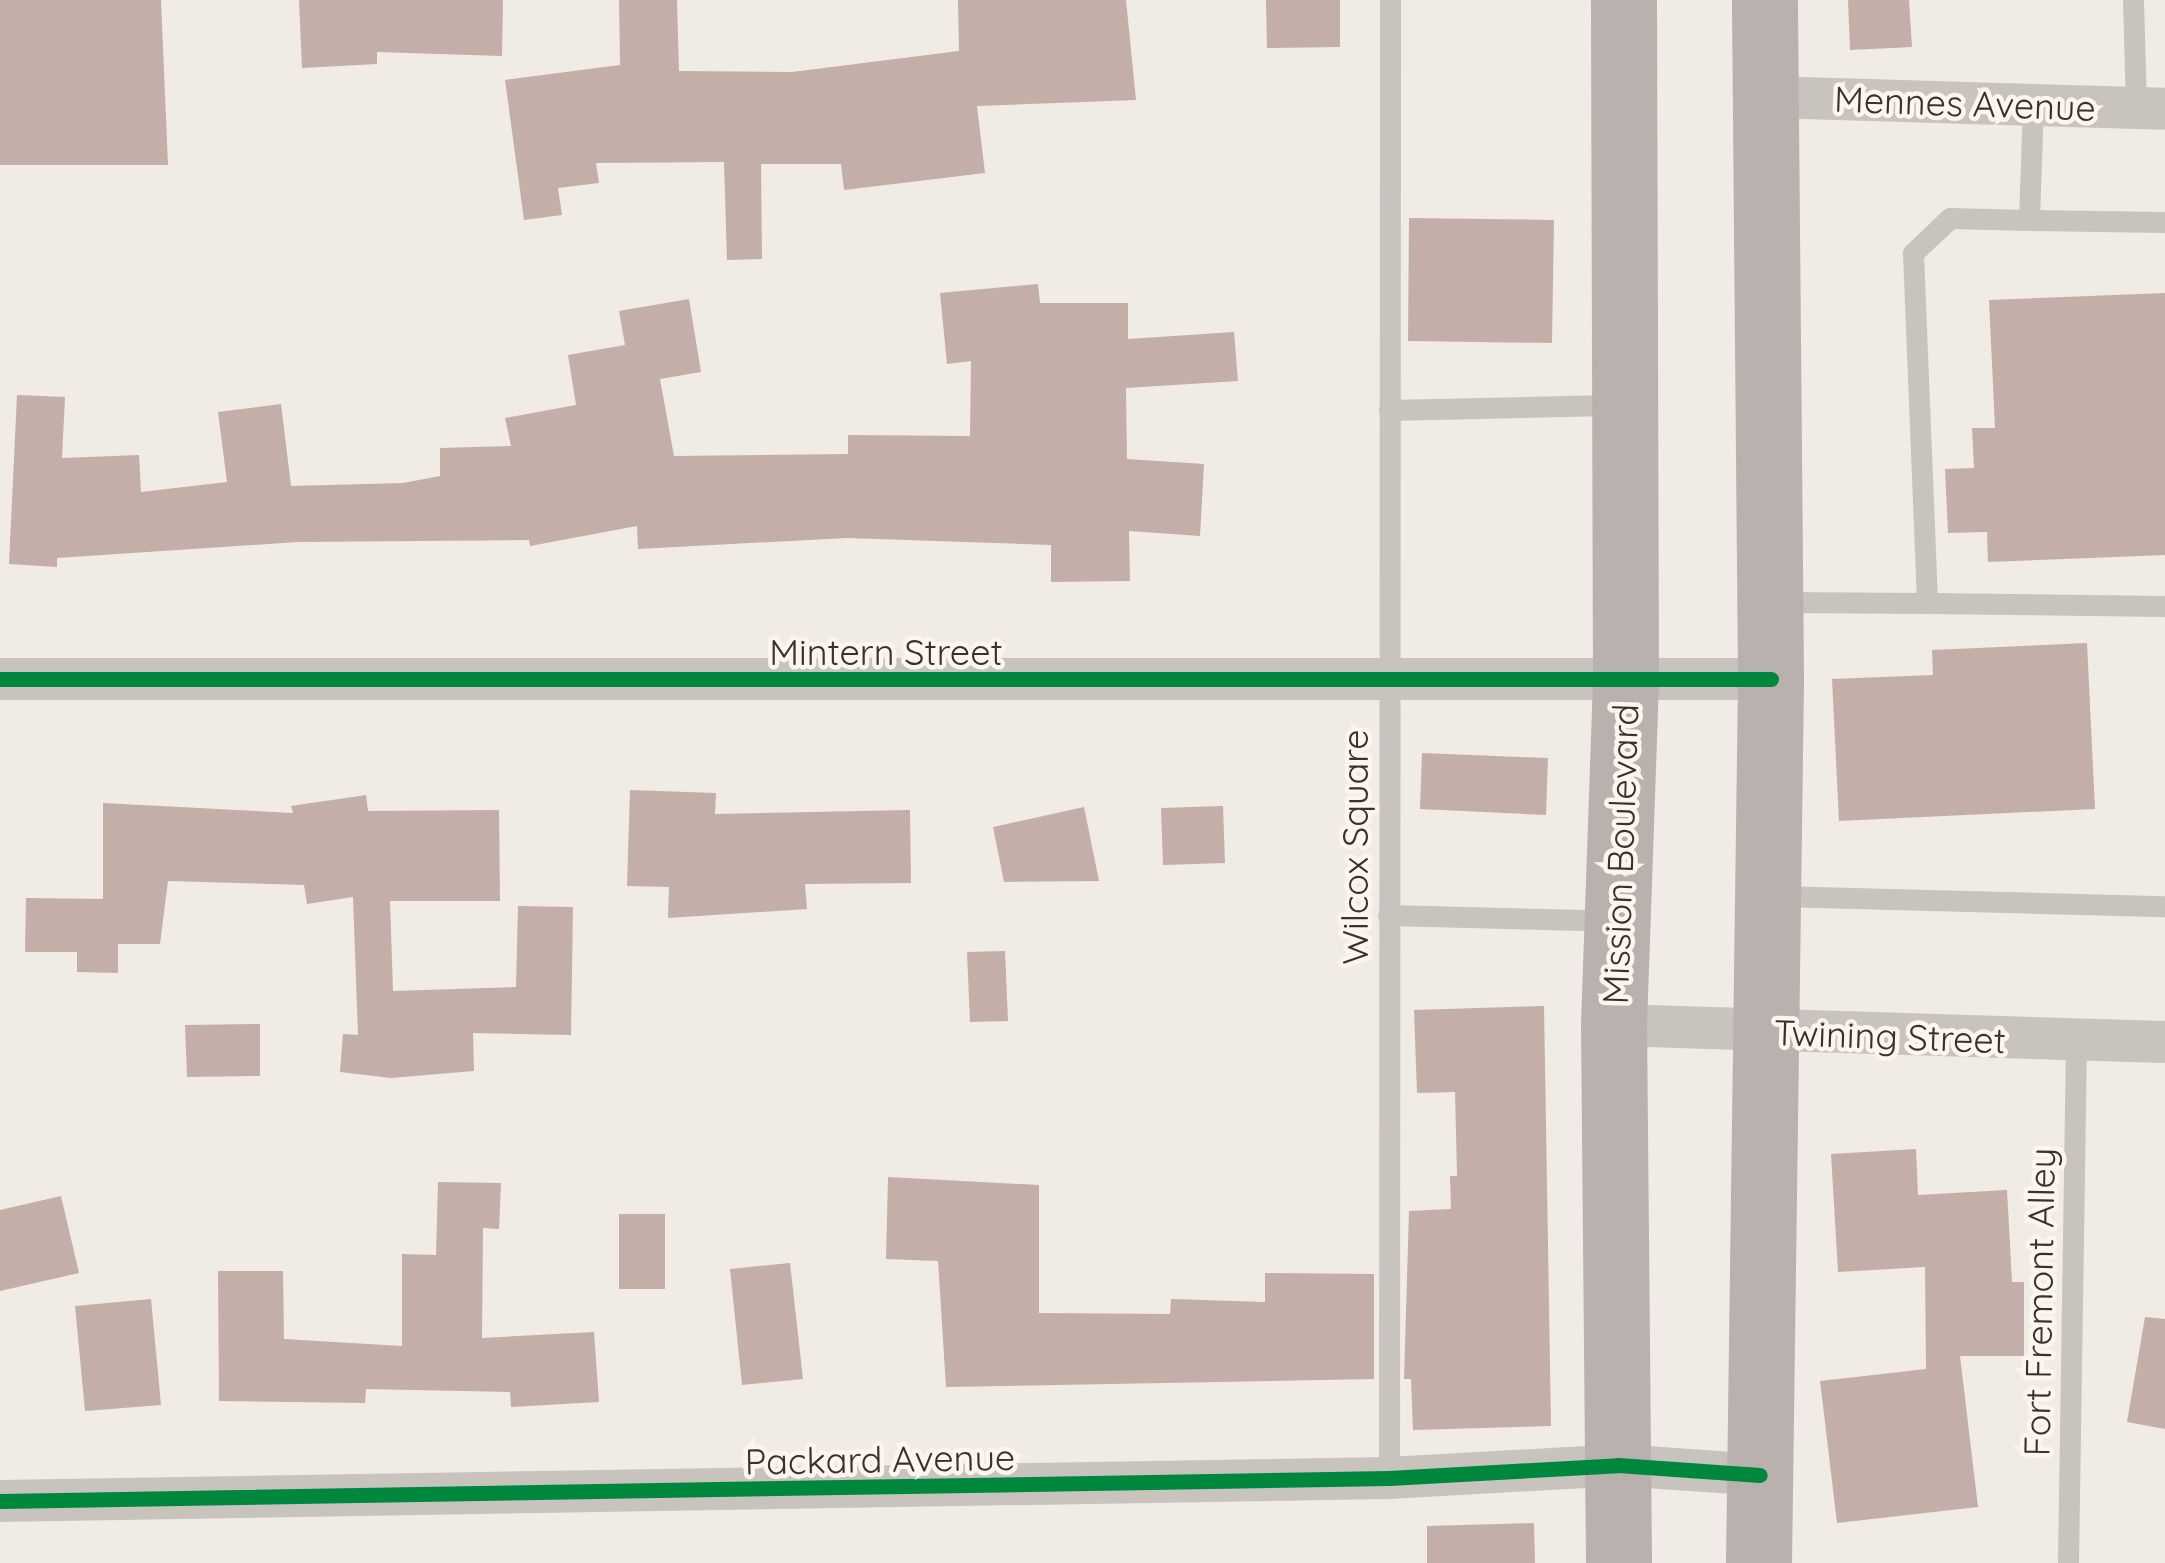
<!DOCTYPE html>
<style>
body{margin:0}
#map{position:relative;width:2165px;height:1563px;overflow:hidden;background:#f0ebe5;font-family:Quicksand,sans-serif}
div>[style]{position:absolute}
.building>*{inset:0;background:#c3afa7}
.service>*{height:21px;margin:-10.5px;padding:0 10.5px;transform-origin:10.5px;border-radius:10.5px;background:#c9c3be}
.minor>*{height:42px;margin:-21px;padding:0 21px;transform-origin:21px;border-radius:21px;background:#c9c3be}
.primary>*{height:66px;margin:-33px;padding:0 33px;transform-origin:33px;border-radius:33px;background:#b8b1ad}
.cycleway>*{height:15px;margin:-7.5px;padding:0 7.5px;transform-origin:7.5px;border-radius:7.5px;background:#00873e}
span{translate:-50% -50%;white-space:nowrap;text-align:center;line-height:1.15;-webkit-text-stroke:9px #fbf5ee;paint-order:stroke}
.street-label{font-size:36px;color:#3b302b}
</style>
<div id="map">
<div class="building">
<div style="clip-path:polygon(0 0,161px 0,168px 165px,0 165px)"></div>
<div style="clip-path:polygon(299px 0,503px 0,502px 56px,377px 52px,377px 64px,302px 68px)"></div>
<div style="clip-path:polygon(619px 0,677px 0,679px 71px,792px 72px,959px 51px,958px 0,1126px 0,1136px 100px,977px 106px,985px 173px,844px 190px,841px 164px,761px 164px,762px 259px,727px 260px,724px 162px,596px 163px,599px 183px,558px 188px,562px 215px,524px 220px,505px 80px,620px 65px)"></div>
<div style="clip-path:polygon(1266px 0,1340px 0,1340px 47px,1267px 48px)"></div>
<div style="clip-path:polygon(1848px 0,1909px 0,1912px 47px,1850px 50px)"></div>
<div style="clip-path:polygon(1409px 218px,1554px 220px,1552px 343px,1408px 341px)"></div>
<div style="clip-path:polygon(1038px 284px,1040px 303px,1128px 303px,1128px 339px,1234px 332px,1238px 381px,1126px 388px,1127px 459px,1204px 464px,1200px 536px,1129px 531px,1130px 581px,1051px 582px,1051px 545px,847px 538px,638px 549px,637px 526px,530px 546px,529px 540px,298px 542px,57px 558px,57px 567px,9px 564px,17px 395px,65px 397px,62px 458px,139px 455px,141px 492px,227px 482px,218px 412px,281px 404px,291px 486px,403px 483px,440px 476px,440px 448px,511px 446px,505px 418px,576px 405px,568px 355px,625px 345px,619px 311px,689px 299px,701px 372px,660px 379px,674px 456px,848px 454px,848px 435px,970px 436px,971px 361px,947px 364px,940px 293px)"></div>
<div style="clip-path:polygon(2165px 293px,2165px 555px,1988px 562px,1987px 532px,1948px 533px,1945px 469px,1974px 468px,1972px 428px,1995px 428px,1989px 300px)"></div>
<div style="clip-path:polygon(2087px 643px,2095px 809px,1839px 821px,1832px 679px,1933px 675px,1932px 650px)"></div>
<div style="clip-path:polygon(1422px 753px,1548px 758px,1546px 815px,1420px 809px)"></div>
<div style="clip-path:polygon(630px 790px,716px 793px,715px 814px,910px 810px,911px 883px,805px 884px,807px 909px,668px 918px,669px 887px,627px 886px)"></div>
<div style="clip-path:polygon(366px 795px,368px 811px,499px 810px,500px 901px,390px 901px,393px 991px,516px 987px,518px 906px,573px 907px,571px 1035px,473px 1033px,474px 1071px,391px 1078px,340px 1072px,343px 1034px,358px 1035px,353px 897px,307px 904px,304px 885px,168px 881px,160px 944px,118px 944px,118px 973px,77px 972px,77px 952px,25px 952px,26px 898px,103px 899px,103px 803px,293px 813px,291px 806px)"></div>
<div style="clip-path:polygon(1223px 806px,1225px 863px,1163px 865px,1161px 808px)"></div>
<div style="clip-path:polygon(1084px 807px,1099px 881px,1004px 882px,993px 827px)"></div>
<div style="clip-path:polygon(1005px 951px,1008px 1021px,970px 1022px,967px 952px)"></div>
<div style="clip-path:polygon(1544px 1006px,1551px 1426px,1413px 1430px,1411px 1379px,1404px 1379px,1409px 1211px,1451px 1209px,1450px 1176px,1457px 1176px,1455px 1092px,1417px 1093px,1414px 1010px)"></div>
<div style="clip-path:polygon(260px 1024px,260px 1076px,187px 1077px,185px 1025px)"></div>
<div style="clip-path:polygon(1916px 1149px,1918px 1195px,2007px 1190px,2012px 1282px,2024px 1282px,2024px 1356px,1960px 1356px,1978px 1507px,1837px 1523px,1820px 1381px,1926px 1369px,1925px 1267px,1838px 1272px,1831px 1154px)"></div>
<div style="clip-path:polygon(888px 1177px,1039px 1185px,1039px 1313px,1170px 1314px,1171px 1299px,1265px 1302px,1265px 1273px,1374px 1274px,1374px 1379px,946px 1387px,938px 1261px,886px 1259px)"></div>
<div style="clip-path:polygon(438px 1182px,501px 1183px,499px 1229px,483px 1228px,482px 1338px,594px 1332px,599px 1402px,511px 1407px,510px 1392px,366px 1389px,365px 1403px,219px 1401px,218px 1271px,283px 1271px,284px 1339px,402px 1346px,402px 1254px,436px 1255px)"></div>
<div style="clip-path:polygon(61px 1196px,79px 1273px,0 1291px,0 1210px)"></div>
<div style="clip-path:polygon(619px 1214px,665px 1214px,665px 1289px,619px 1289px)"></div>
<div style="clip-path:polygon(790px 1263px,803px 1379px,742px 1385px,730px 1269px)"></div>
<div style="clip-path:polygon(151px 1299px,161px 1405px,85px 1411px,75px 1306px)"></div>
<div style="clip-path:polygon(2145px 1317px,2165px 1319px,2165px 1429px,2127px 1422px)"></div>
<div style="clip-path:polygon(1534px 1523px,1535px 1563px,1427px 1563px,1427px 1526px)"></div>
</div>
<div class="service">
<div style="left:2133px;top:0;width:108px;rotate:88.4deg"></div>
<div style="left:2033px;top:105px;width:115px;rotate:92deg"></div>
<div style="left:2029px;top:220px;width:79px;rotate:-178.5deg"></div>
<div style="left:1950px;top:218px;width:51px;rotate:136.6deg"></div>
<div style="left:1913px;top:253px;width:350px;rotate:87.7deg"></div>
<div style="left:1927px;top:603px;width:238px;rotate:0.7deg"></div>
<div style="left:2029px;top:220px;width:136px;rotate:0.8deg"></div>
<div style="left:1389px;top:410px;width:227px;rotate:-1.3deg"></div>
<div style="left:1778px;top:602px;width:149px;rotate:0.4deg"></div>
<div style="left:1776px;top:896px;width:389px;rotate:1.5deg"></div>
<div style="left:1388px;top:915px;width:224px;rotate:1.5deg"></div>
<div style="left:1389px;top:1478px;width:1478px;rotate:-89.96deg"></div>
<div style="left:2068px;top:1563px;width:522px;rotate:-89.12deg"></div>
</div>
<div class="minor">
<div style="left:1766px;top:97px;width:399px;rotate:1.7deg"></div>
<div style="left:0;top:679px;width:1771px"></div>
<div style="left:1614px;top:1025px;width:551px;rotate:1.77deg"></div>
<div style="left:0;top:1501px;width:1389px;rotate:-0.95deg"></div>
<div style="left:1389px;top:1478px;width:229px;rotate:-3.2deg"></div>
<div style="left:1618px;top:1465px;width:142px;rotate:4deg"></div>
</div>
<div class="primary">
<div style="left:1619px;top:1563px;width:538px;rotate:-90.53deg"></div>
<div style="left:1614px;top:1025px;width:341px;rotate:-88deg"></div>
<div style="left:1626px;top:684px;width:684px;rotate:-90.17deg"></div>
<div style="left:1759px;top:1563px;width:884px;rotate:-89.22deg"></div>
<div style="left:1771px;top:679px;width:679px;rotate:-90.51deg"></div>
</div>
<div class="cycleway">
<div style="left:0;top:679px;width:1771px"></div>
<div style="left:0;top:1501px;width:1389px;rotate:-0.95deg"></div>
<div style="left:1389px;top:1478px;width:229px;rotate:-3.2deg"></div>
<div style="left:1618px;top:1465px;width:142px;rotate:4deg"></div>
</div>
<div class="street-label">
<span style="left:1965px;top:103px;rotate:2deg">Mennes Avenue</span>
<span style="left:886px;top:652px">Mintern Street</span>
<span style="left:1355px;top:847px;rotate:-90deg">Wilcox Square</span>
<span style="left:1620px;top:854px;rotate:-88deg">Mission Boulevard</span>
<span style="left:1890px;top:1036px;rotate:2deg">Twining Street</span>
<span style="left:2039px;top:1302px;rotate:-89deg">Fort Fremont Alley</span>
<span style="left:880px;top:1459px;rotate:-1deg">Packard Avenue</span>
</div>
</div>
